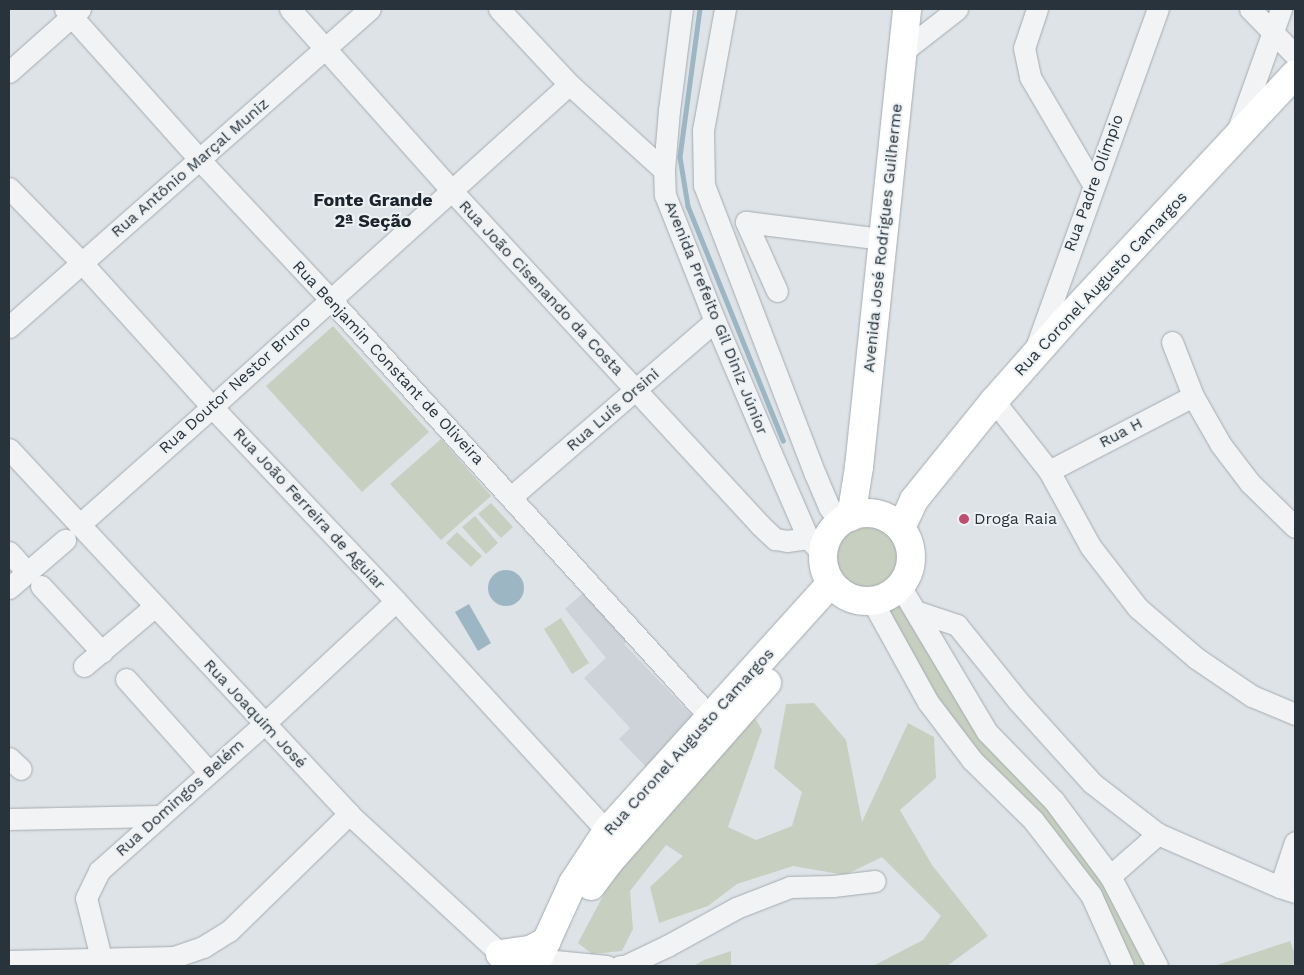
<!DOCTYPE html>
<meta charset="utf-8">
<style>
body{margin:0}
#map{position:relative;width:1304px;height:975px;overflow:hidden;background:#dee3e7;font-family:"Work Sans",sans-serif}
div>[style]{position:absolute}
.built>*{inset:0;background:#cdd3d8}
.green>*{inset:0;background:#c7d0c0}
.round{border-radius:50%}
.water>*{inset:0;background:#9cb6c4}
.stream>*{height:4.5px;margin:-2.25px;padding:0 2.25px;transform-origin:2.25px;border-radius:2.25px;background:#9cb6c4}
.roads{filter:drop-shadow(0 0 1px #a4abb0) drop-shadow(0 0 1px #a4abb0)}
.minor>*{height:21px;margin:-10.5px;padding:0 10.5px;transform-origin:10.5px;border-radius:10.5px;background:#f1f3f5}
.major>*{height:28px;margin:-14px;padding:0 14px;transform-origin:14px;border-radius:14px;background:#fff}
.major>.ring{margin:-14px;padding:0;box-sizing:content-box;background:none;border:28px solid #fff;border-radius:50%}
.dots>*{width:14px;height:14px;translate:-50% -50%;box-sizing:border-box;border:2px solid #edf2f4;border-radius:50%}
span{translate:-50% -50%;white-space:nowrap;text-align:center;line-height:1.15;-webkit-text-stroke:4px #edf2f4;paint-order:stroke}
.street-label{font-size:16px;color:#29333c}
.poi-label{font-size:16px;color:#29333c}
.left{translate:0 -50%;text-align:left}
.neighbourhood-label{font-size:18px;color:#1b242d;font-weight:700}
.frame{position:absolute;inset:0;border:10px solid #29333c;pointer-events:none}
</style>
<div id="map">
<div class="built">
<div style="clip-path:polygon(583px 593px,627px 640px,624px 644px,696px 720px,646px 767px,619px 739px,630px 728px,584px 678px,606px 658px,565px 609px)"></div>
</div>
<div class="green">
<div style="clip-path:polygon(333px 326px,429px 432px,362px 492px,266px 386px)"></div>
<div style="clip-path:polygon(441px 439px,491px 496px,441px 540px,390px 484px)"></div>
<div style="clip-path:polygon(491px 503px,513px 527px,501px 538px,478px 514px)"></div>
<div style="clip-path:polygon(475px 516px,498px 543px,486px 554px,462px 527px)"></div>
<div class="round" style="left:834px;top:524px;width:66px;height:66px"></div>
<div style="clip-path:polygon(457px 532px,482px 556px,471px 567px,446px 543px)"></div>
<div style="clip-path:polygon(904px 597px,1104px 882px,1147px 966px,1132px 966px,974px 748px,934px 697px,899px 634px,888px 606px)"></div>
<div style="clip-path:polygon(561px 618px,589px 663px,572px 674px,544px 629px)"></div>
<div style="clip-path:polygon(814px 703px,846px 740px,862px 822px,908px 723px,934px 737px,936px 778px,900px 810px,932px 865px,988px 936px,947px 966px,873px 966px,923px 940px,941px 916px,882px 857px,845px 875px,793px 866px,737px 884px,708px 906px,659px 923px,650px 887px,683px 856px,666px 845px,630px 891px,633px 929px,622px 951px,592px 954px,578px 943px,621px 862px,753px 715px,762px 730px,728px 827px,756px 840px,792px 826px,802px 792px,774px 768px,786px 704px)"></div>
<div style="clip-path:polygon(1290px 941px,1295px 954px,1295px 964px,1288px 966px,1214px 966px)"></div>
<div style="clip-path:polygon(731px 951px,731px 966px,694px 966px,704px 960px)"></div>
</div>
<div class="water">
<div class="round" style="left:488px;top:570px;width:36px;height:36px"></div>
<div style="clip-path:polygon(469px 604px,491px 643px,478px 651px,455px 612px)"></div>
</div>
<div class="stream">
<div style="left:700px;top:9px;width:149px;rotate:97.7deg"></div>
<div style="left:680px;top:157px;width:50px;rotate:80.7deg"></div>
<div style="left:688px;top:206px;width:253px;rotate:67.9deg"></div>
</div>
<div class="roads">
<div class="minor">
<div style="left:65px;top:9px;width:200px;rotate:48.2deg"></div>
<div style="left:198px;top:158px;width:193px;rotate:46.9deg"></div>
<div style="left:330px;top:299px;width:566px;rotate:47.72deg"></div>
<div style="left:290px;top:9px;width:244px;rotate:48.3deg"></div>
<div style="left:452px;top:191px;width:454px;rotate:47.3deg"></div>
<div style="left:760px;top:525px;width:21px;rotate:43deg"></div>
<div style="left:775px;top:539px;width:12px;rotate:9deg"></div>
<div style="left:787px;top:541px;width:21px;rotate:-8deg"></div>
<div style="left:499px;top:9px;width:103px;rotate:47deg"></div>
<div style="left:569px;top:84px;width:128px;rotate:42.2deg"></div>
<div style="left:682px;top:9px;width:102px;rotate:97.3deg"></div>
<div style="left:669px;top:110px;width:60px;rotate:94.8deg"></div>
<div style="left:664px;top:170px;width:25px;rotate:88deg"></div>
<div style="left:665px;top:195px;width:136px;rotate:68.4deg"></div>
<div style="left:715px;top:321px;width:143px;rotate:67deg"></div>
<div style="left:771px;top:453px;width:93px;rotate:66.5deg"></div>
<div style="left:808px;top:538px;width:22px;rotate:47deg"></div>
<div style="left:725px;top:9px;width:123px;rotate:100.3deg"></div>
<div style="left:703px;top:130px;width:55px;rotate:89deg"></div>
<div style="left:704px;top:185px;width:310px;rotate:69deg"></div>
<div style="left:815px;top:474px;width:36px;rotate:67deg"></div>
<div style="left:829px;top:507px;width:19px;rotate:55deg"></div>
<div style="left:1037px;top:9px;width:41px;rotate:108.4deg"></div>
<div style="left:1024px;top:48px;width:30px;rotate:78deg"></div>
<div style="left:1030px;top:77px;width:124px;rotate:59.5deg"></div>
<div style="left:1250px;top:9px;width:64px;rotate:45.6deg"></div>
<div style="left:902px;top:52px;width:70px;rotate:-38deg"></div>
<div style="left:9px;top:72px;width:95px;rotate:-41.6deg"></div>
<div style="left:1237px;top:132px;width:131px;rotate:-70.3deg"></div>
<div style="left:9px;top:188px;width:105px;rotate:45.8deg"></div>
<div style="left:82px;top:263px;width:194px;rotate:47.9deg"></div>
<div style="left:212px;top:407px;width:267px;rotate:46.5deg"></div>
<div style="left:396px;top:601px;width:312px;rotate:47.5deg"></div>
<div style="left:777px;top:291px;width:76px;rotate:-114.2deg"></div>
<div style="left:746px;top:222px;width:138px;rotate:7.1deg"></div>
<div style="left:9px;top:327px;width:481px;rotate:-41.4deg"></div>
<div style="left:1172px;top:342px;width:58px;rotate:68.7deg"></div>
<div style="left:1193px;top:396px;width:56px;rotate:60.3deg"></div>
<div style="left:1221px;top:445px;width:48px;rotate:52.7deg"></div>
<div style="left:1250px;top:483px;width:63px;rotate:44.4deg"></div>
<div style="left:1035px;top:350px;width:363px;rotate:-70.2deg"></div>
<div style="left:994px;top:401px;width:89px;rotate:51.8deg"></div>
<div style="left:1049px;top:471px;width:85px;rotate:61.3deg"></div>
<div style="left:1090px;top:546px;width:78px;rotate:52.3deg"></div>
<div style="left:1138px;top:608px;width:77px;rotate:40.8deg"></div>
<div style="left:1196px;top:658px;width:68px;rotate:34.2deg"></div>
<div style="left:1252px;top:696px;width:47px;rotate:22.7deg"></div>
<div style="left:9px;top:449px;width:499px;rotate:47deg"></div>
<div style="left:349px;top:814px;width:224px;rotate:42.7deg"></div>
<div style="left:1049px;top:471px;width:162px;rotate:-27.5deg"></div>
<div style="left:511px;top:497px;width:269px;rotate:-40.8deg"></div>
<div style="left:79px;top:525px;width:178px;rotate:-41.6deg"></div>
<div style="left:212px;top:407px;width:481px;rotate:-42.1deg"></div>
<div style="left:9px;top:552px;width:27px;rotate:48deg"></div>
<div style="left:41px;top:586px;width:90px;rotate:47.3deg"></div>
<div style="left:900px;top:586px;width:170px;rotate:59.2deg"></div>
<div style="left:987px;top:732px;width:96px;rotate:45.8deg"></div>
<div style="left:1054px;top:801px;width:94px;rotate:53.3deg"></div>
<div style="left:1110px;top:876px;width:102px;rotate:62.4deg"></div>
<div style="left:9px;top:588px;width:74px;rotate:-40.6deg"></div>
<div style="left:872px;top:601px;width:115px;rotate:61deg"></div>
<div style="left:928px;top:702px;width:73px;rotate:52.8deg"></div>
<div style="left:972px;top:760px;width:86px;rotate:44.5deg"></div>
<div style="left:1033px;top:820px;width:95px;rotate:52.3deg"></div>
<div style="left:1091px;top:895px;width:78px;rotate:65.7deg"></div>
<div style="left:915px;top:611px;width:44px;rotate:18.4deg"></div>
<div style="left:957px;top:625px;width:97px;rotate:51.2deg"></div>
<div style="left:1018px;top:701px;width:110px;rotate:47.9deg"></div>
<div style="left:1092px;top:783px;width:83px;rotate:37.7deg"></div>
<div style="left:1158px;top:834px;width:133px;rotate:23.5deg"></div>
<div style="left:1280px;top:887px;width:16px;rotate:18deg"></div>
<div style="left:84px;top:666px;width:93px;rotate:-40.2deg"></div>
<div style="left:126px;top:679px;width:125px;rotate:48.3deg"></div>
<div style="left:9px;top:758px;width:16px;rotate:43deg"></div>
<div style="left:9px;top:819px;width:150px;rotate:-1.1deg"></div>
<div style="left:1110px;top:876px;width:64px;rotate:-41.2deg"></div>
<div style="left:1280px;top:887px;width:47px;rotate:-71.6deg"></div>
<div style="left:9px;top:961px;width:165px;rotate:-1.4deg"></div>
<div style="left:174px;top:957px;width:31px;rotate:-19deg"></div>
<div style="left:203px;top:947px;width:31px;rotate:-32deg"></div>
<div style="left:229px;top:931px;width:168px;rotate:-44.3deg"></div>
<div style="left:555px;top:961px;width:52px;rotate:5.5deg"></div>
<div style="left:103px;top:966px;width:70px;rotate:-104deg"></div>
<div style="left:86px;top:898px;width:30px;rotate:-64deg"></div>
<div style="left:99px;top:871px;width:221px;rotate:-41.7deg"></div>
<div style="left:264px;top:724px;width:180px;rotate:-43deg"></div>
<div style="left:620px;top:966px;width:5px"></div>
<div style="left:625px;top:966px;width:47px;rotate:-25.5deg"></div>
<div style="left:667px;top:946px;width:79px;rotate:-28.8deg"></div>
<div style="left:736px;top:908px;width:58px;rotate:-21.3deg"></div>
<div style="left:790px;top:887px;width:43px;rotate:-1.3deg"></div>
<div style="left:833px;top:886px;width:42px;rotate:-6.8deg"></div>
</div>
<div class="major">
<div class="ring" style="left:823px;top:513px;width:60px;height:60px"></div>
<div style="left:851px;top:517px;width:51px;rotate:-80.9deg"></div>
<div style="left:859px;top:467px;width:461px;rotate:-84deg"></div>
<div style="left:901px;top:528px;width:31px;rotate:-65deg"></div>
<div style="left:914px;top:500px;width:127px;rotate:-51.1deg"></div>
<div style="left:994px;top:401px;width:104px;rotate:-48.5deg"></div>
<div style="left:1063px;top:323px;width:340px;rotate:-47deg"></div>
<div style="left:591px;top:886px;width:30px;rotate:-53deg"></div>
<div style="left:609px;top:862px;width:239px;rotate:-48.6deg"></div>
<div style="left:500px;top:954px;width:30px;rotate:-8deg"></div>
<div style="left:530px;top:950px;width:19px;rotate:-28deg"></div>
<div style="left:535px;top:966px;width:91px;rotate:-65.4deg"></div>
<div style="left:573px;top:883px;width:62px;rotate:-56.8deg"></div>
<div style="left:607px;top:831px;width:334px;rotate:-47.9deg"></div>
</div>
</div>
<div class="dots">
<div style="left:964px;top:519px;background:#c34c73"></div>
</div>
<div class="street-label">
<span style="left:190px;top:168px;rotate:-41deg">Rua Antônio Marçal Muniz</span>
<span style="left:1094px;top:183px;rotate:-70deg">Rua Padre Olímpio</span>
<span style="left:883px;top:238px;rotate:-84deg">Avenida José Rodrigues Guilherme</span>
<span style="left:1101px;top:284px;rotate:-47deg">Rua Coronel Augusto Camargos</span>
<span style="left:541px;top:288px;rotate:47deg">Rua João Cisenando da Costa</span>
<span style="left:716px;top:318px;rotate:68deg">Avenida Prefeito Gil Diniz Júnior</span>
<span style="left:388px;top:363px;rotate:47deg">Rua Benjamin Constant de Oliveira</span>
<span style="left:235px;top:385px;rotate:-42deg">Rua Doutor Nestor Bruno</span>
<span style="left:613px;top:410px;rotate:-41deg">Rua Luís Orsini</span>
<span style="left:1121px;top:433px;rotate:-28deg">Rua H</span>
<span style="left:309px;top:509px;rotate:47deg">Rua João Ferreira de Aguiar</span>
<span style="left:255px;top:714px;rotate:47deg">Rua Joaquim José</span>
<span style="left:689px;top:742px;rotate:-48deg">Rua Coronel Augusto Camargos</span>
<span style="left:180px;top:798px;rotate:-42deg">Rua Domingos Belém</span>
</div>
<div class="poi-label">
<span class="left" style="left:974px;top:519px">Droga Raia</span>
</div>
<div class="neighbourhood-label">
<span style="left:373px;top:211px">Fonte Grande<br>2ª Seção</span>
</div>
<div class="frame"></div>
</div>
